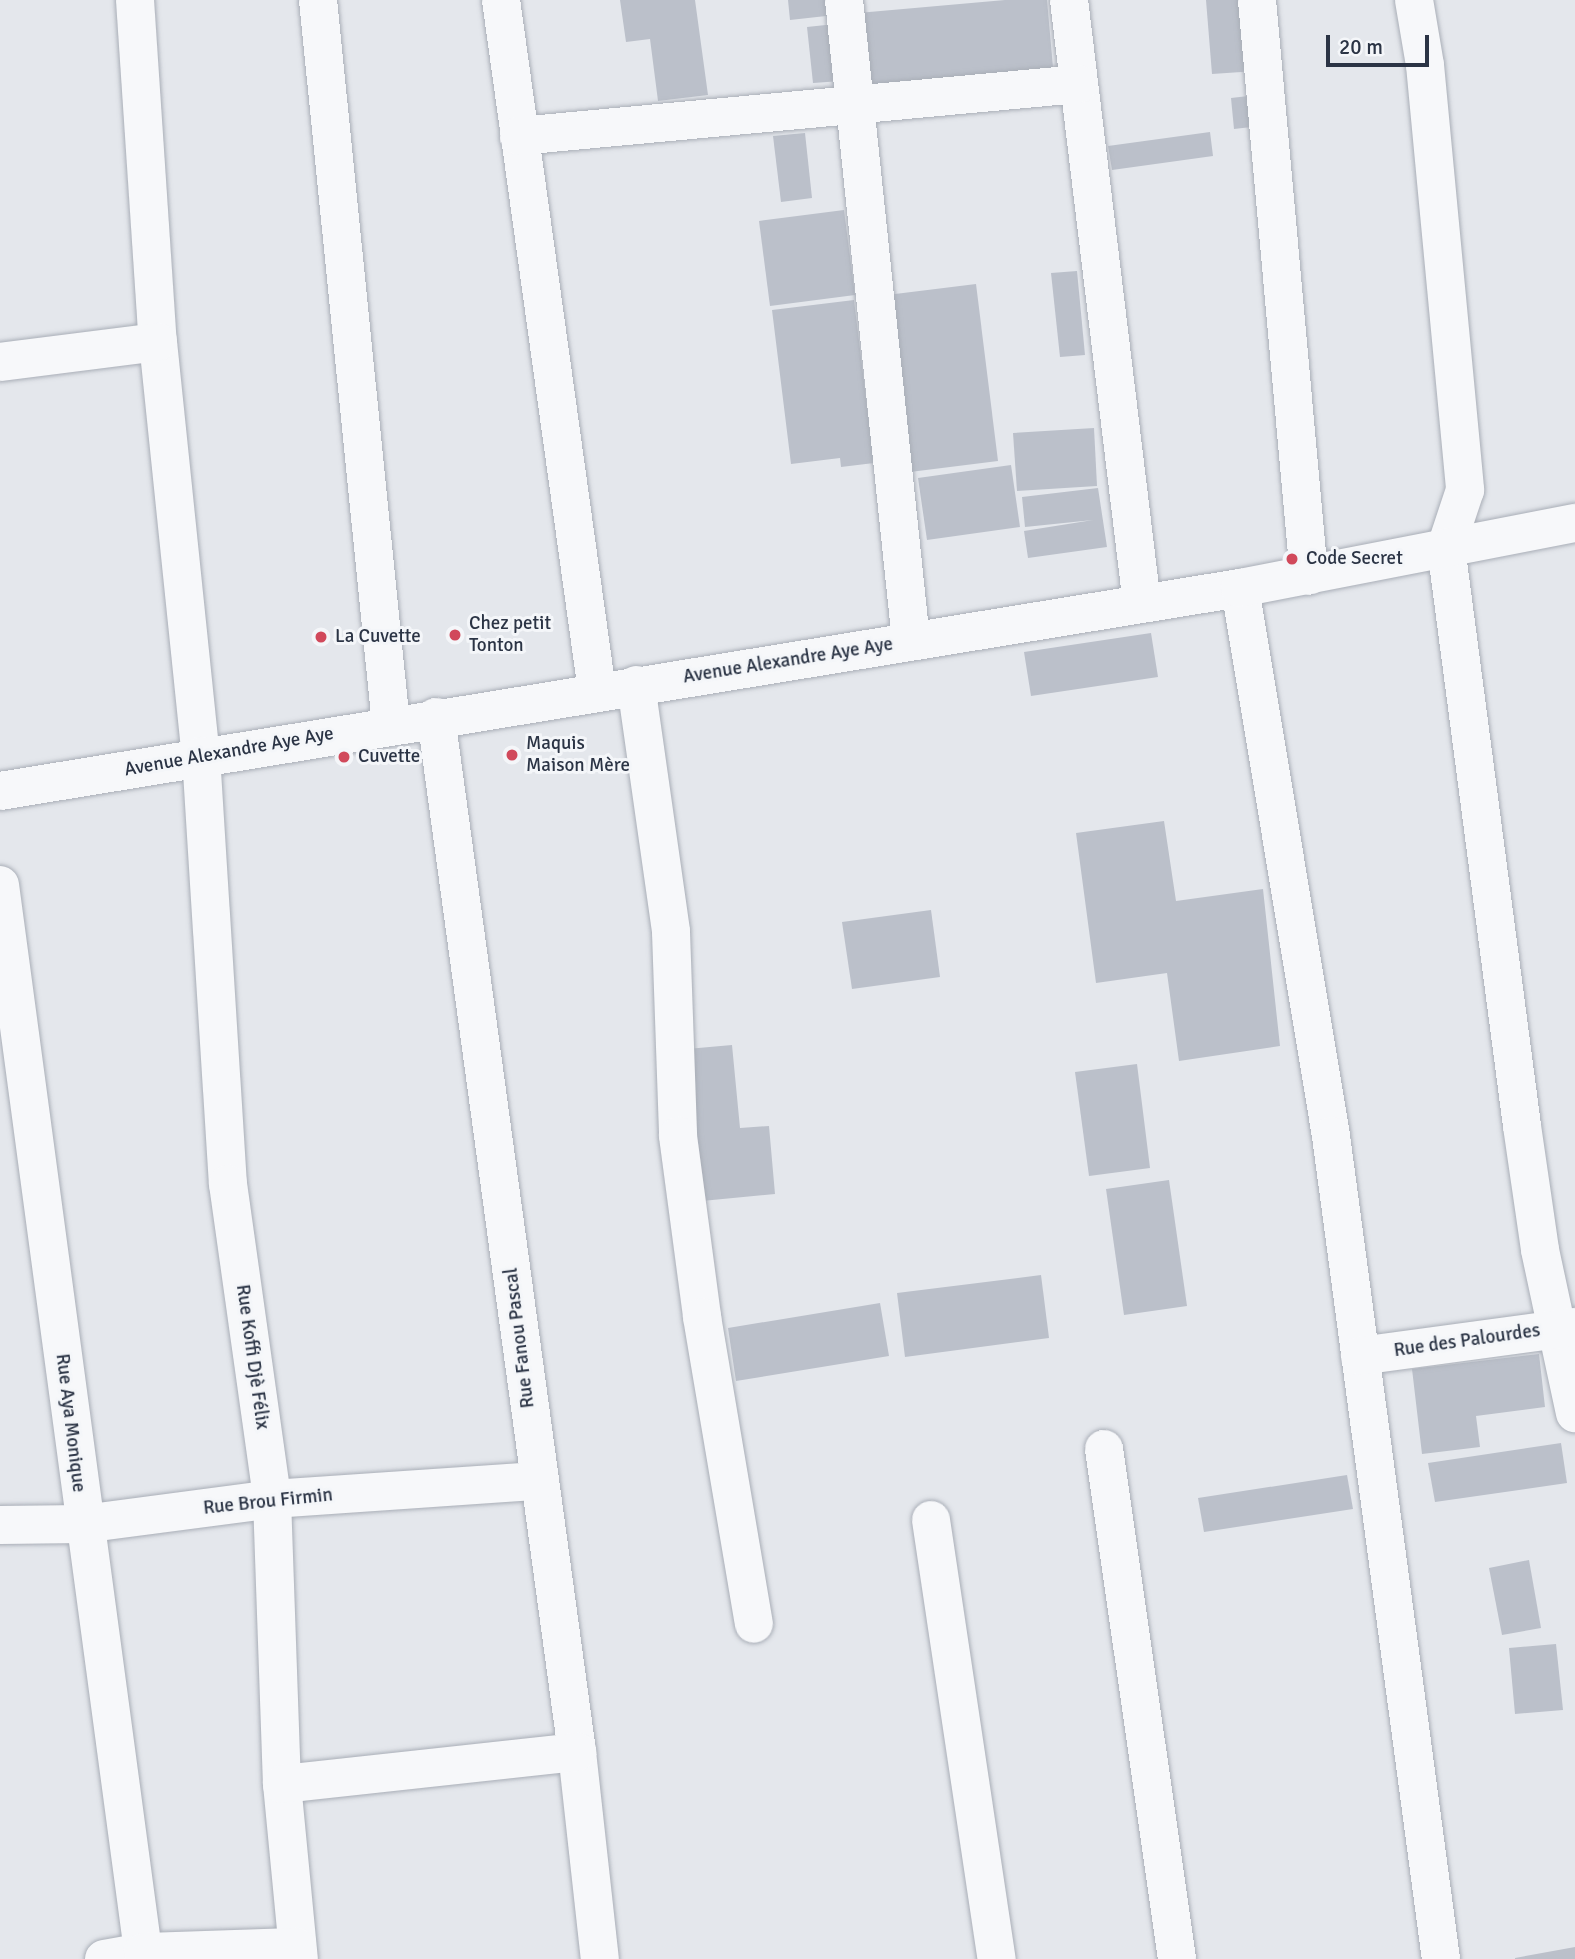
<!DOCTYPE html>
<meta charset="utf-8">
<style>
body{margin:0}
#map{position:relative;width:1575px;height:1959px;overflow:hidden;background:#e4e7ec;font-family:Signika,sans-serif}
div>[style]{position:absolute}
.building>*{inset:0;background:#bbc0ca}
.roads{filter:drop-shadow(0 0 2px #a9aeb7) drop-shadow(0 0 2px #a9aeb7)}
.minor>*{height:38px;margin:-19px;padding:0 19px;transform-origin:19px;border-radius:19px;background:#f7f8fa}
.dots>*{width:19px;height:19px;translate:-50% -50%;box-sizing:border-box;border:4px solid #f4f6f9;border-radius:50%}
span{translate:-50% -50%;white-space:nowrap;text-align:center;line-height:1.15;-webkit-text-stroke:6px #f4f6f9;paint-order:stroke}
.poi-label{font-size:19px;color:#2b3445}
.left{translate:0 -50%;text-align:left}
.street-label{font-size:19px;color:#2b3445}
.scale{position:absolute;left:1326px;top:35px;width:103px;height:32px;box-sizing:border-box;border:4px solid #2b3445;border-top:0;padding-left:9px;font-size:21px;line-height:24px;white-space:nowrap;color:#2b3445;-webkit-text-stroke:5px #f4f6f9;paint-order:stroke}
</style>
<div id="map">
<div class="building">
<div style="clip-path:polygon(620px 0,695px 0,708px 95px,658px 101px,650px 39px,626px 42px)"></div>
<div style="clip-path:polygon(788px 0,833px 0,835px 15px,790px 20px)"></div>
<div style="clip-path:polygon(1005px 0,1047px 0,1054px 79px,866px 96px,858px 13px)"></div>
<div style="clip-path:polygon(1206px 0,1250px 0,1256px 71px,1212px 74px)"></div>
<div style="clip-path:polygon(835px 24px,841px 81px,813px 83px,807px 27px)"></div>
<div style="clip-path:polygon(1257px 95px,1260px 126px,1234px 129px,1231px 98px)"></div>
<div style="clip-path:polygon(1210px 132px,1213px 156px,1112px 170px,1108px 146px)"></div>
<div style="clip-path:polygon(805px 133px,812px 198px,781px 202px,773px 136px)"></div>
<div style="clip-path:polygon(844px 210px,855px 295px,770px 306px,759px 221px)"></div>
<div style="clip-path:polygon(1077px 271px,1085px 355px,1060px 357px,1051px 273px)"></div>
<div style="clip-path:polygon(976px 284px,998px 461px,910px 472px,887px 295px)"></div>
<div style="clip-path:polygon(854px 300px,874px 463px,841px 467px,840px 458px,791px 464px,772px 310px)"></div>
<div style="clip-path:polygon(1094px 428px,1097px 486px,1017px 491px,1013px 433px)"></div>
<div style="clip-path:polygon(1011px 465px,1020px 527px,927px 540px,918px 478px)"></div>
<div style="clip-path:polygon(1098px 488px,1107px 547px,1028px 558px,1024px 531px,1093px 520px,1025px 527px,1022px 497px)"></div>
<div style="clip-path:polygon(1151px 633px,1158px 677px,1031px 696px,1024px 652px)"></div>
<div style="clip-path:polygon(1164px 821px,1176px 901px,1263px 889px,1280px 1046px,1179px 1061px,1167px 973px,1096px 983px,1076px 833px)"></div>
<div style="clip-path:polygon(931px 910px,940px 977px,852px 989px,842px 922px)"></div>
<div style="clip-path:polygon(732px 1045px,740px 1128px,769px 1126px,775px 1194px,702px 1201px,687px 1049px)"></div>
<div style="clip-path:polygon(1137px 1064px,1150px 1168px,1089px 1176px,1075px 1072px)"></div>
<div style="clip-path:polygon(1169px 1180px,1187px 1306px,1124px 1315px,1106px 1189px)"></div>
<div style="clip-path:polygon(1041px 1275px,1049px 1338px,905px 1357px,897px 1293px)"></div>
<div style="clip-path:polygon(880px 1303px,889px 1356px,736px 1381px,728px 1328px)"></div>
<div style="clip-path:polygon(1539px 1354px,1545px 1407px,1476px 1416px,1480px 1447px,1422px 1454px,1412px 1369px)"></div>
<div style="clip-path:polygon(1561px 1443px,1567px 1483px,1435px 1502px,1428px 1463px)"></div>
<div style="clip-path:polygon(1347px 1475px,1353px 1509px,1204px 1532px,1198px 1498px)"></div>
<div style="clip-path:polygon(1529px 1560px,1541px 1628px,1502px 1635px,1489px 1568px)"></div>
<div style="clip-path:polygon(1556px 1644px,1563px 1710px,1515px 1714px,1509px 1648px)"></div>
<div style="clip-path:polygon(1575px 1947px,1575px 1959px,1515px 1959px,1515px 1958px)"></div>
</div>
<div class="roads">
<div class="minor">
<div style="left:135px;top:0;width:343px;rotate:86.2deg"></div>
<div style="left:158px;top:342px;width:416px;rotate:84.1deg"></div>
<div style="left:201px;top:756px;width:429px;rotate:86.4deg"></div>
<div style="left:228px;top:1184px;width:318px;rotate:82deg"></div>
<div style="left:272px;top:1499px;width:285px;rotate:88deg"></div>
<div style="left:282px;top:1784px;width:176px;rotate:84.5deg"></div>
<div style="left:318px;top:0;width:729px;rotate:84.25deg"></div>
<div style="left:501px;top:0;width:698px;rotate:82.09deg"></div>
<div style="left:844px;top:0;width:644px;rotate:84.03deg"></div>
<div style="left:1069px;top:0;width:608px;rotate:83.11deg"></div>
<div style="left:1257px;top:0;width:578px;rotate:84.84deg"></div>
<div style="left:1414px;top:0;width:66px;rotate:80.4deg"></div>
<div style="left:1425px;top:65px;width:427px;rotate:84.6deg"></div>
<div style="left:1465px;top:490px;width:60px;rotate:108.4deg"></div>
<div style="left:1446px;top:547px;width:584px;rotate:82.52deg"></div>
<div style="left:1522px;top:1126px;width:125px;rotate:81.7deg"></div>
<div style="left:1540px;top:1250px;width:167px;rotate:77.9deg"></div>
<div style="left:519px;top:136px;width:562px;rotate:-5.31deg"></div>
<div style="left:0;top:362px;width:159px;rotate:-7.2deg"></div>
<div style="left:1240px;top:588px;width:556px;rotate:80.57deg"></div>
<div style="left:1331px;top:1136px;width:830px;rotate:82.39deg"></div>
<div style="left:636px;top:685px;width:249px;rotate:81.9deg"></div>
<div style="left:671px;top:932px;width:204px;rotate:88deg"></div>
<div style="left:678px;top:1136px;width:183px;rotate:82.4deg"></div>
<div style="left:702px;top:1317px;width:311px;rotate:80.4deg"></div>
<div style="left:436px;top:717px;width:1045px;rotate:82.24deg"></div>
<div style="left:577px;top:1752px;width:208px;rotate:83.7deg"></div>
<div style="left:0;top:791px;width:1257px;rotate:-9.3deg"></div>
<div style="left:1240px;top:588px;width:341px;rotate:-11deg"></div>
<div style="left:0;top:885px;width:1084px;rotate:82.36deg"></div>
<div style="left:1360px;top:1356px;width:217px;rotate:-7.7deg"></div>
<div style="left:1104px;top:1449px;width:515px;rotate:81.85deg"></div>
<div style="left:931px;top:1520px;width:444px;rotate:81.5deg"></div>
<div style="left:0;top:1525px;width:83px;rotate:-0.7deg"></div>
<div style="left:83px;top:1524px;width:191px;rotate:-7.5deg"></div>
<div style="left:272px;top:1499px;width:266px;rotate:-3.9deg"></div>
<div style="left:282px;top:1784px;width:297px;rotate:-6.2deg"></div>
<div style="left:104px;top:1959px;width:40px;rotate:-10deg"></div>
<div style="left:143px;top:1952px;width:154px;rotate:-1.9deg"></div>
</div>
</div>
<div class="dots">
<div style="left:1292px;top:559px;background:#d1495b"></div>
<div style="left:455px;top:635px;background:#d1495b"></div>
<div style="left:321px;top:637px;background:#d1495b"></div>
<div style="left:512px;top:755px;background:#d1495b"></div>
<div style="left:344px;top:757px;background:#d1495b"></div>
</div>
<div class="poi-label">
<span class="left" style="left:1306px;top:559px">Code Secret</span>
<span class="left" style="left:469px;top:635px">Chez petit<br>Tonton</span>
<span class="left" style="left:335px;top:637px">La Cuvette</span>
<span class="left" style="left:526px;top:755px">Maquis<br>Maison Mère</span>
<span class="left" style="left:358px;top:757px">Cuvette</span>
</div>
<div class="street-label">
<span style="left:788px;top:661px;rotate:-9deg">Avenue Alexandre Aye Aye</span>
<span style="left:229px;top:752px;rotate:-10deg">Avenue Alexandre Aye Aye</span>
<span style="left:520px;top:1338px;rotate:-97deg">Rue Fanou Pascal</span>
<span style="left:1467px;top:1341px;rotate:-8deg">Rue des Palourdes</span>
<span style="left:252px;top:1357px;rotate:82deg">Rue Koffi Djè Félix</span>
<span style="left:70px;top:1423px;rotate:83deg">Rue Aya Monique</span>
<span style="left:268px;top:1502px;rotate:-6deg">Rue Brou Firmin</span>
</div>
<div class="scale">20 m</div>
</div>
